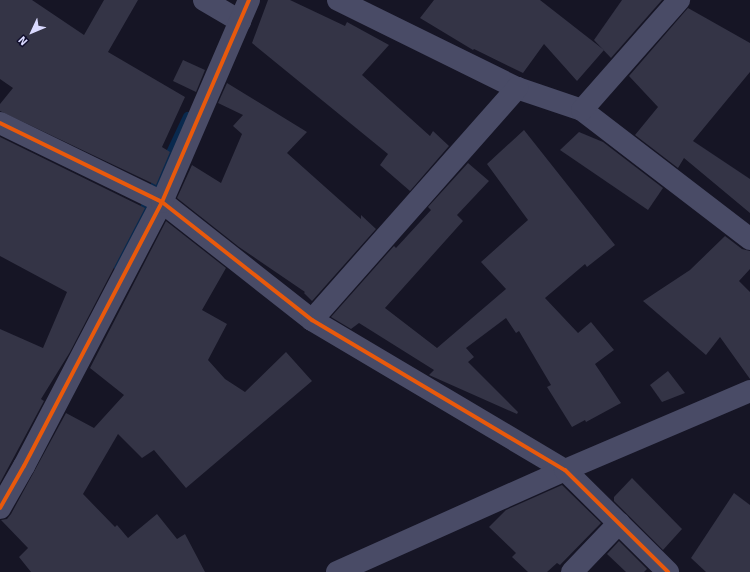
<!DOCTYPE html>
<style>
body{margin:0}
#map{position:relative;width:750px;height:572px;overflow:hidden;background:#161525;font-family:Signika,sans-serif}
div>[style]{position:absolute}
.stream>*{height:9px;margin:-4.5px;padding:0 4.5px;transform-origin:4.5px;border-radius:4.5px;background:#09294e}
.building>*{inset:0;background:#343446}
.street>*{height:22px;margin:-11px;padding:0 11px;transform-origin:11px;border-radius:11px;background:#494b66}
.cycleway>*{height:4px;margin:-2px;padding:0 2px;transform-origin:2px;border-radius:2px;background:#e8590c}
span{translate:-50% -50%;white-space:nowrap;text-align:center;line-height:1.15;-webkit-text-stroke:3px #100e2c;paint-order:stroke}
.north{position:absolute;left:12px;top:12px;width:40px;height:40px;-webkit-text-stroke:3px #100e2c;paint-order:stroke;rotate:226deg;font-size:11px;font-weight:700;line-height:16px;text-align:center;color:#dadaff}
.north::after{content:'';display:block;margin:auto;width:14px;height:18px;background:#dadaff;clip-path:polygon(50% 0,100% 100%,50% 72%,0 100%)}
</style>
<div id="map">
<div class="stream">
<div style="left:117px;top:265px;width:165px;rotate:-64.8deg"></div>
</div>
<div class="building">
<div style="clip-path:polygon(0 0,32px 0,84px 35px,104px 0,138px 0,108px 52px,185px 97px,162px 147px,170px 152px,156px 185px,0 111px,0 104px,13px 88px,0 79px)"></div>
<div style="clip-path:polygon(268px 0,290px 0,345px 26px,347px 22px,389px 45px,362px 75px,430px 136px,433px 131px,449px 146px,410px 191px,380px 165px,388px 154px,252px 43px)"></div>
<div style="clip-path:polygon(434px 0,540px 0,604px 50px,577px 81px,544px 44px,523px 73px,474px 49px,473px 50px,420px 18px)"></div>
<div style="clip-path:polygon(622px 0,662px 0,611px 58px,594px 40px)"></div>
<div style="clip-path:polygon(688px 8px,750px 43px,750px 72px,693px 141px,750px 179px,750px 213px,684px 158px,678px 168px,635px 135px,658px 107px,629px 76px)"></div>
<div style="clip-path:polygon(183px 60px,205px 70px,196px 92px,173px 81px)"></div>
<div style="clip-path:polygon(227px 83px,307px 132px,287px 153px,361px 219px,361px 215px,376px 229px,312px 301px,304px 293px,305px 292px,239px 247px,177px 198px,192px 165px,221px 183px,242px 134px,233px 126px,243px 115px,218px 103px)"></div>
<div style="clip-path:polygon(524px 130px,615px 245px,587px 267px,585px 264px,545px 298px,578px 333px,591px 322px,614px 350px,595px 364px,621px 403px,586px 422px,585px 420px,572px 427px,547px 387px,551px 385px,519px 331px,516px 333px,506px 318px,466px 348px,474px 357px,468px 362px,518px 412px,517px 414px,429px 375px,434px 370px,359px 323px,351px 329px,331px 317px,394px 246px,396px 248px,431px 210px,428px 207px,468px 163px,489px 181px,457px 215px,463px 221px,385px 308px,437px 348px,506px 289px,481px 262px,528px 220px,487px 164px)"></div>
<div style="clip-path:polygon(579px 132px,603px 142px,663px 188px,648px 210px,560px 150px)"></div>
<div style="clip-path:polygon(0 137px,145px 208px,70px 352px,41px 399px,44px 401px,0 483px,0 329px,43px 348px,67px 292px,0 256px)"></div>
<div style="clip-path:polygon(166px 221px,226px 268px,202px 310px,227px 324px,208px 360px,225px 379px,245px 392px,286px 352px,312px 381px,186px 488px,154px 450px,142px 458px,118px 434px,83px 494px,115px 527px,117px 525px,128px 538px,157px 514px,177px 539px,185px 534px,205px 572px,31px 572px,19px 557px,28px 548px,1px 520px,7px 519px,11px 514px,66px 413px,94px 428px,124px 395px,90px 368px)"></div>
<div style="clip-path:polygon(725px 236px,742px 249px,750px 251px,750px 269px,739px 281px,750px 292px,750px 379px,720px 337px,706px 355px,643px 301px,690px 270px)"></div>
<div style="clip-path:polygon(668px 371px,685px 393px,662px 402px,650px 385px)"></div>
<div style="clip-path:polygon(632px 478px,682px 529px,663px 550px,614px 501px,614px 497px)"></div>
<div style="clip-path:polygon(562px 485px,601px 523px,560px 565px,557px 563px,547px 572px,528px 572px,512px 557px,516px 553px,489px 527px,506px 510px)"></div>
<div style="clip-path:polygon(734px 493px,750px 505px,750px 572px,706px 572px,691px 558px)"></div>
<div style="clip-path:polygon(619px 541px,647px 569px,644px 572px,626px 572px,607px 554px)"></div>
</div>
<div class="street">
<div style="left:204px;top:0;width:42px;rotate:30.3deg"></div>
<div style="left:338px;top:0;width:199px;rotate:26.2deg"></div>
<div style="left:517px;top:88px;width:69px;rotate:18.7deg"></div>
<div style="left:582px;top:110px;width:212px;rotate:37.5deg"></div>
<div style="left:582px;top:110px;width:147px;rotate:-48.6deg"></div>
<div style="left:0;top:123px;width:180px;rotate:26deg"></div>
<div style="left:162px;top:202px;width:191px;rotate:38.2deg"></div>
<div style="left:312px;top:320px;width:294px;rotate:30.7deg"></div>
<div style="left:565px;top:470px;width:145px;rotate:44.7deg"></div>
<div style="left:312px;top:320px;width:310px;rotate:-48.5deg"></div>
<div style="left:0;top:508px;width:48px;rotate:-60.3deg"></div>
<div style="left:24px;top:466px;width:298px;rotate:-62.4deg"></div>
<div style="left:162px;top:202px;width:220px;rotate:-66.7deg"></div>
<div style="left:337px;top:572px;width:250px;rotate:-24.1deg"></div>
<div style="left:565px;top:470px;width:201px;rotate:-23.1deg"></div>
<div style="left:572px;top:572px;width:68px;rotate:-46.2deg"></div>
</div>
<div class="cycleway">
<div style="left:0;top:123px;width:180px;rotate:26deg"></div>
<div style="left:162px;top:202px;width:191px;rotate:38.2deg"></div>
<div style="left:312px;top:320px;width:294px;rotate:30.7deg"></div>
<div style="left:565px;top:470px;width:145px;rotate:44.7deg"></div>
<div style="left:0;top:508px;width:48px;rotate:-60.3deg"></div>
<div style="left:24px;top:466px;width:298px;rotate:-62.4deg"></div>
<div style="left:162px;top:202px;width:220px;rotate:-66.7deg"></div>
</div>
<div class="north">N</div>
</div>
